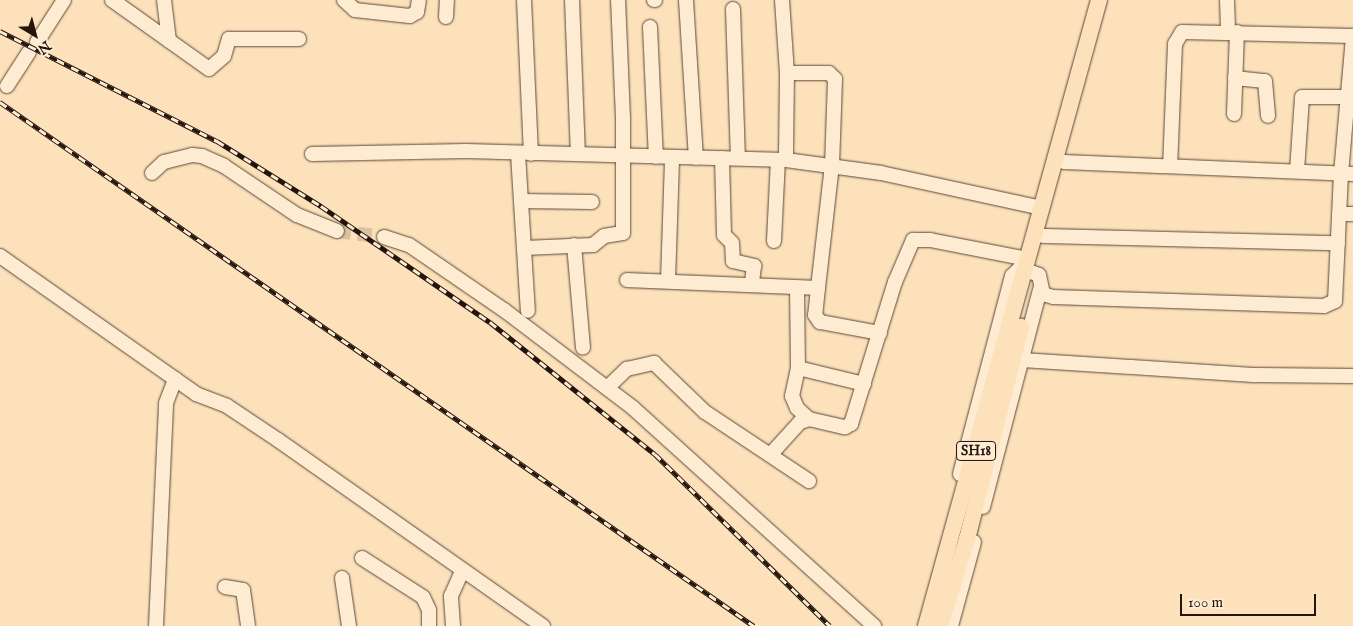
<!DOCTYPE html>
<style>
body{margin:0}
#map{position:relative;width:1353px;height:626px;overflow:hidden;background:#fce1ba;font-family:"IM FELL English",serif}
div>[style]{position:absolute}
.minor-tunnel>*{height:14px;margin-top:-7px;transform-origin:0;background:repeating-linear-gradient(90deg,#dcc2a0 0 14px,transparent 0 21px)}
.roads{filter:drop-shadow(0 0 1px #5a4738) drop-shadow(0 0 1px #5a4738)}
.minor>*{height:14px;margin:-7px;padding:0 7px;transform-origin:7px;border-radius:7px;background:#fdecd2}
.major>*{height:16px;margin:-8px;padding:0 8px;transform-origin:8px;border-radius:8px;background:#fce1ba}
.rail>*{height:4.5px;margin-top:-2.25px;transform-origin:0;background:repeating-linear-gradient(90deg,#fdecd2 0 8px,#24140d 0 16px);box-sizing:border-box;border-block:1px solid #24140d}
span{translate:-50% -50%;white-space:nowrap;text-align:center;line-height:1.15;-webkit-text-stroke:4.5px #fdecd2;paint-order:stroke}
.shield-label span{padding:1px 4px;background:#fdecd2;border:1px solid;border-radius:4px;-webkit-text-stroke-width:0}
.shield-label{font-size:14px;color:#24140d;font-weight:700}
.north{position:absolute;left:10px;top:10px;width:50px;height:50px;-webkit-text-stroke:4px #fdecd2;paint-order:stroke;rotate:143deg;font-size:14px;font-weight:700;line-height:20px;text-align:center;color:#24140d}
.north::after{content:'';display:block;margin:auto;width:18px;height:22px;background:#24140d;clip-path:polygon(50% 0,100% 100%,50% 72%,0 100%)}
.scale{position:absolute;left:1180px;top:594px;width:136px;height:22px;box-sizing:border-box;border:2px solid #24140d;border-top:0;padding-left:6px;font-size:15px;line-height:18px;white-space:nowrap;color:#24140d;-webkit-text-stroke:4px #fdecd2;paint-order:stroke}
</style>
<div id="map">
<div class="minor-tunnel">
<div style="left:337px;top:231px;width:47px;rotate:7.3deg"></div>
</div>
<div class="roads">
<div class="minor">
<div style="left:112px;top:0;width:119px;rotate:35.4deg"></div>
<div style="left:209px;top:69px;width:20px;rotate:-41deg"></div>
<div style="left:224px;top:56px;width:18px;rotate:-74deg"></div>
<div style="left:229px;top:39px;width:70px"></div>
<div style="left:164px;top:0;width:41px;rotate:83deg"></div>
<div style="left:344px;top:0;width:15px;rotate:42deg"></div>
<div style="left:355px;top:10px;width:55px;rotate:6.2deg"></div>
<div style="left:410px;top:16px;width:8px;rotate:-30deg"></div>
<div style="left:417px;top:12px;width:12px;rotate:-81deg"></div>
<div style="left:524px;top:0;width:154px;rotate:87.4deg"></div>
<div style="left:572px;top:0;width:154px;rotate:87.8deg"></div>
<div style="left:654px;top:0;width:1px"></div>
<div style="left:686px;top:0;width:158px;rotate:86.4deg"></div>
<div style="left:782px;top:0;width:73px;rotate:86.1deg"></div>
<div style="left:787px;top:73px;width:87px;rotate:90.7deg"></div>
<div style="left:1227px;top:0;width:31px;rotate:88deg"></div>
<div style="left:733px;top:9px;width:149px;rotate:88.1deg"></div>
<div style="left:446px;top:17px;width:17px;rotate:-87deg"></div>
<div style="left:650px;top:27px;width:130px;rotate:87.4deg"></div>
<div style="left:37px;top:42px;width:50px;rotate:-57.3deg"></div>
<div style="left:1235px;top:78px;width:30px;rotate:6deg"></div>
<div style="left:1265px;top:81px;width:35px;rotate:85deg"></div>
<div style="left:7px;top:86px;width:40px;rotate:-57.1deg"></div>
<div style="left:1234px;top:114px;width:82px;rotate:-87.9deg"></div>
<div style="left:312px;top:154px;width:154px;rotate:-1.1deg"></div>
<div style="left:466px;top:151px;width:320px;rotate:1.6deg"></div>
<div style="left:786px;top:160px;width:96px;rotate:7.8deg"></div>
<div style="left:881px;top:173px;width:164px;rotate:12.3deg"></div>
<div style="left:518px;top:154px;width:157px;rotate:86.4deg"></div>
<div style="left:722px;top:158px;width:77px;rotate:88.5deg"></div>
<div style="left:724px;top:235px;width:11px;rotate:45deg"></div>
<div style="left:732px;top:243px;width:18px;rotate:87deg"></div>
<div style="left:733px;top:261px;width:22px;rotate:13deg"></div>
<div style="left:754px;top:266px;width:17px;rotate:97deg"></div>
<div style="left:1064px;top:162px;width:289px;rotate:2.4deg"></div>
<div style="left:1297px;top:171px;width:74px;rotate:-86.1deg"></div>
<div style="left:1302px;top:97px;width:46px"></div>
<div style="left:152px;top:173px;width:16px;rotate:-43deg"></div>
<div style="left:164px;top:162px;width:29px;rotate:-14deg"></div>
<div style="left:192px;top:155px;width:10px;rotate:6deg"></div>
<div style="left:202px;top:156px;width:24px;rotate:24deg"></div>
<div style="left:224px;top:166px;width:88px;rotate:33.9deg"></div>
<div style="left:297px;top:215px;width:43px;rotate:21.8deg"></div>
<div style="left:521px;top:201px;width:71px;rotate:0.8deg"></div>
<div style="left:1339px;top:214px;width:14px"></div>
<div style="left:1043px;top:236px;width:295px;rotate:1.4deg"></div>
<div style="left:384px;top:237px;width:26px;rotate:18deg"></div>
<div style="left:409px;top:245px;width:115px;rotate:34.4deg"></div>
<div style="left:504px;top:310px;width:162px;rotate:37.2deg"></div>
<div style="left:633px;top:408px;width:325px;rotate:42.1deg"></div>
<div style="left:774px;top:241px;width:81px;rotate:-87.2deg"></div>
<div style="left:574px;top:245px;width:103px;rotate:85deg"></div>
<div style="left:524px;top:248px;width:69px;rotate:-2.5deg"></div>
<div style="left:593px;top:245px;width:14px;rotate:-39deg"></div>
<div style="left:604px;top:236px;width:19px;rotate:-9deg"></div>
<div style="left:623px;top:233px;width:115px;rotate:-90deg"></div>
<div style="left:623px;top:118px;width:118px;rotate:-92.4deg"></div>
<div style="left:0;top:256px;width:240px;rotate:35.1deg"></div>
<div style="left:196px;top:394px;width:33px;rotate:21deg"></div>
<div style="left:227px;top:406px;width:61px;rotate:33.7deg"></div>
<div style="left:278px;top:440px;width:324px;rotate:35.1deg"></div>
<div style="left:627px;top:280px;width:191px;rotate:2.4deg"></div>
<div style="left:818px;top:288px;width:123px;rotate:-83.5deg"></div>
<div style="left:832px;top:166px;width:87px;rotate:-88deg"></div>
<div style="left:835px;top:79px;width:8px;rotate:-135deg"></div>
<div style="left:829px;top:73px;width:42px;rotate:180deg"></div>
<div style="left:668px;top:281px;width:123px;rotate:-88.1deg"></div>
<div style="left:797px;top:288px;width:80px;rotate:89.3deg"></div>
<div style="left:798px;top:368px;width:29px;rotate:102deg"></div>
<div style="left:792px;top:396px;width:13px;rotate:67deg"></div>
<div style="left:797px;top:408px;width:16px;rotate:43deg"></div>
<div style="left:818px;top:288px;width:27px;rotate:96deg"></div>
<div style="left:815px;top:315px;width:9px;rotate:54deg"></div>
<div style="left:820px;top:322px;width:61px;rotate:10.4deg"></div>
<div style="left:1022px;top:360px;width:235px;rotate:3.7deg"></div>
<div style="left:1257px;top:375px;width:96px;rotate:0.6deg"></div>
<div style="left:798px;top:368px;width:68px;rotate:13.6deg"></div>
<div style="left:607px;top:388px;width:28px;rotate:-44deg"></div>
<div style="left:627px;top:369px;width:28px;rotate:-13deg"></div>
<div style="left:654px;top:363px;width:71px;rotate:43.9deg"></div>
<div style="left:705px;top:412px;width:125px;rotate:33.6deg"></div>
<div style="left:771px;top:454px;width:43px;rotate:-47.8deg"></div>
<div style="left:800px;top:422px;width:9px;rotate:-18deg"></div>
<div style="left:809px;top:419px;width:37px;rotate:13deg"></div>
<div style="left:845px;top:427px;width:7px;rotate:-27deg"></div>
<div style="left:851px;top:424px;width:149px;rotate:-72.8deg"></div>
<div style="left:895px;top:282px;width:46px;rotate:-66.8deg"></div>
<div style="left:913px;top:240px;width:17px"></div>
<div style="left:930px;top:240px;width:100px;rotate:11deg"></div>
<div style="left:960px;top:474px;width:205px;rotate:-75.3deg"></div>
<div style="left:1012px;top:276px;width:11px;rotate:-45deg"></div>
<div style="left:1020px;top:268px;width:20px;rotate:20deg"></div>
<div style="left:1039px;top:275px;width:19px;rotate:78deg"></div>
<div style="left:1043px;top:294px;width:10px;rotate:17deg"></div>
<div style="left:1053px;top:297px;width:271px;rotate:1.9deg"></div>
<div style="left:1324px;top:306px;width:12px;rotate:-24deg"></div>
<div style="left:1335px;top:301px;width:127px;rotate:-87.3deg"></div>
<div style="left:1341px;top:174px;width:139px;rotate:-85deg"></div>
<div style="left:1353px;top:36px;width:171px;rotate:-178.7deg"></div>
<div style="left:1182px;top:32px;width:14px;rotate:120deg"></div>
<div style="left:1175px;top:44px;width:122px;rotate:92.3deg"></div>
<div style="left:983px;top:507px;width:225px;rotate:-75.3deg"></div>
<div style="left:362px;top:558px;width:72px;rotate:32.6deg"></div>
<div style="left:423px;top:597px;width:14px;rotate:65deg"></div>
<div style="left:429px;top:610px;width:16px;rotate:90deg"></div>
<div style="left:342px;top:578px;width:49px;rotate:81.7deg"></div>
<div style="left:225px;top:587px;width:18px;rotate:9deg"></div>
<div style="left:243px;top:590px;width:36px;rotate:82deg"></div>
<div style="left:156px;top:626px;width:223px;rotate:-87.4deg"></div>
<div style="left:166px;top:403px;width:26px;rotate:-69deg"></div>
<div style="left:453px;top:626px;width:30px;rotate:-94deg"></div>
<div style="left:451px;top:596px;width:27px;rotate:-66deg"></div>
<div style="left:951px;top:626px;width:87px;rotate:-74.7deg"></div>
</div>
<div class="major">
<div style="left:926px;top:626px;width:649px;rotate:-74.55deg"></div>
<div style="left:940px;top:626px;width:91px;rotate:-72.8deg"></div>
<div style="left:967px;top:539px;width:219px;rotate:-75.7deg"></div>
</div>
</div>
<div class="rail">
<div style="left:0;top:31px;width:243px;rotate:26.9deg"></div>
<div style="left:217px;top:141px;width:123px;rotate:32deg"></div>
<div style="left:321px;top:206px;width:205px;rotate:34.5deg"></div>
<div style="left:490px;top:322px;width:211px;rotate:38.7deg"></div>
<div style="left:655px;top:454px;width:245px;rotate:44.5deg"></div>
<div style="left:0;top:102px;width:918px;rotate:34.8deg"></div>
</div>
<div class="shield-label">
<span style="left:976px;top:451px">SH18</span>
</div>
<div class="north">N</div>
<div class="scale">100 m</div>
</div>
